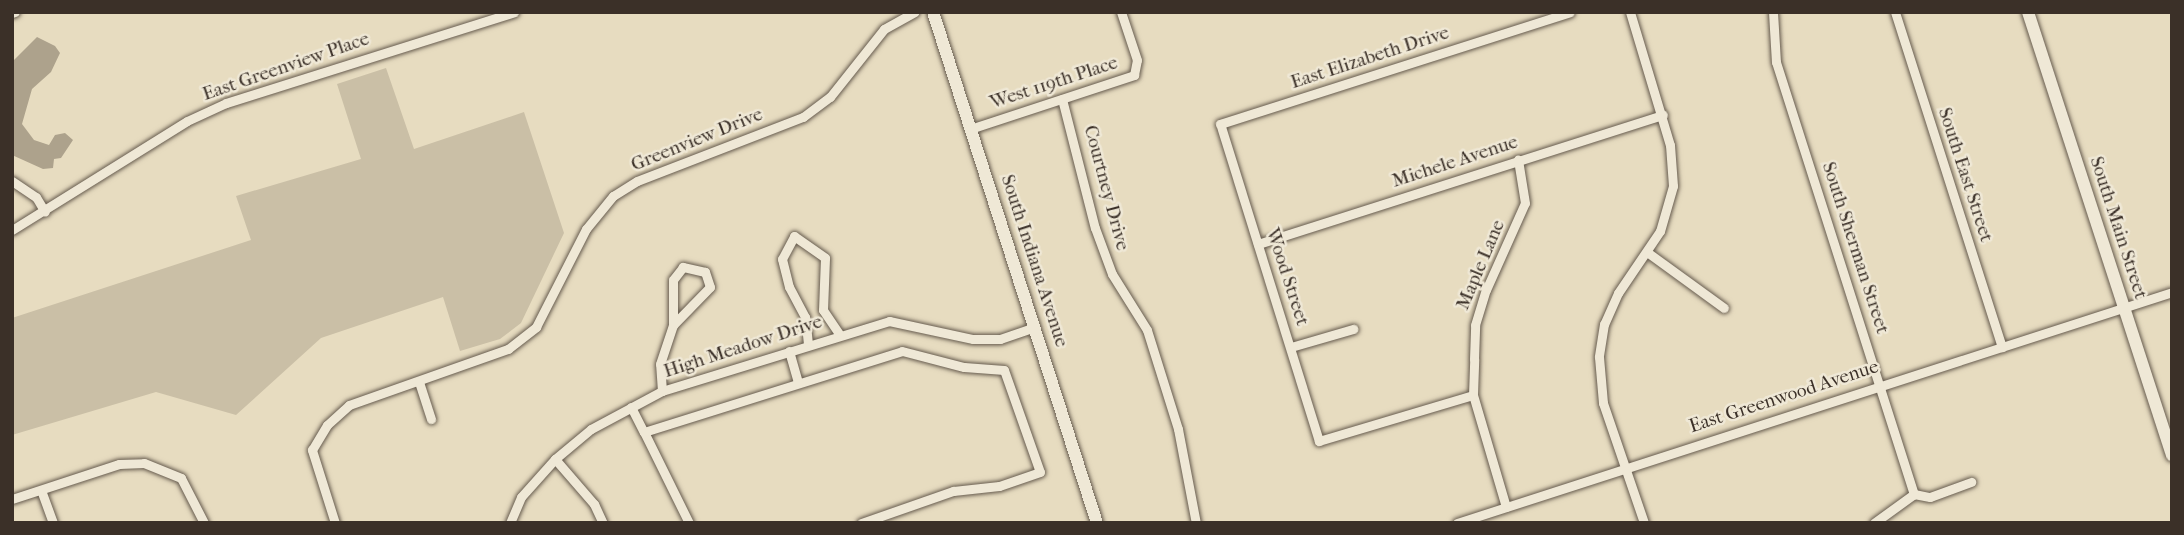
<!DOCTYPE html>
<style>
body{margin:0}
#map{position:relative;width:2184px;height:535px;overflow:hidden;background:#e7dcc0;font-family:"IM FELL French Canon",serif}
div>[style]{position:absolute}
.green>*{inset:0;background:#cabfa6}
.water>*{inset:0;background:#ada28c}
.roads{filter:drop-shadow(0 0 2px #665b4e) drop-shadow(0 0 2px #665b4e)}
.street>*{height:9px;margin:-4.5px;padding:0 4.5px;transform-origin:4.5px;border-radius:4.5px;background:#efe8d6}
.secondary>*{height:12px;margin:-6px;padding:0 6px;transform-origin:6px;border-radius:6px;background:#efe8d6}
span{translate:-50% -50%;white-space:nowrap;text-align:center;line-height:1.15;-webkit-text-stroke:5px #efe8d6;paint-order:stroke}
.street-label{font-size:19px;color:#3b3028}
.frame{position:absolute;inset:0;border:14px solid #3b3028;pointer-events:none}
</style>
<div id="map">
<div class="green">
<div style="clip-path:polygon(386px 68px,414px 149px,524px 112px,564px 233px,521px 323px,500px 339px,460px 351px,443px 297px,321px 338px,236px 415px,156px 392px,12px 435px,12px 318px,251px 240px,236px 196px,361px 159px,337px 84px)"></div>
</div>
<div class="water">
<div style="clip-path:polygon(37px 37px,55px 46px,60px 53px,51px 72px,32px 89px,22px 124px,34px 140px,49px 145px,55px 135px,65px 133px,73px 140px,61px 158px,54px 159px,53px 168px,43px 169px,12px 155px,12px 62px)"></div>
</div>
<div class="roads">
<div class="street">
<div style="left:1630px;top:12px;width:139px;rotate:73.3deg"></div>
<div style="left:1670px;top:145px;width:41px;rotate:85.8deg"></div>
<div style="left:1673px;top:186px;width:47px;rotate:106.1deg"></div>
<div style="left:1660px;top:231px;width:75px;rotate:124.1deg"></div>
<div style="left:1618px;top:293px;width:34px;rotate:114deg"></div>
<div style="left:1604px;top:324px;width:33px;rotate:99deg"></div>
<div style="left:1599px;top:357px;width:46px;rotate:85deg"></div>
<div style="left:1603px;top:403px;width:127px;rotate:71.1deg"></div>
<div style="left:1773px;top:12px;width:50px;rotate:86.6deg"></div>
<div style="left:1776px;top:62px;width:454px;rotate:72.3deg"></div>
<div style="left:1895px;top:12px;width:352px;rotate:72.3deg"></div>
<div style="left:12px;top:13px;width:3px;rotate:-18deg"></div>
<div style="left:1062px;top:99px;width:133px;rotate:75.7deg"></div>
<div style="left:1095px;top:228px;width:49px;rotate:69.7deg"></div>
<div style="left:1112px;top:274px;width:66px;rotate:58deg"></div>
<div style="left:1147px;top:330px;width:104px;rotate:72.6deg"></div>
<div style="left:1178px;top:429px;width:96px;rotate:79.2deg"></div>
<div style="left:970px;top:129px;width:173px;rotate:-18.2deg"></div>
<div style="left:1134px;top:75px;width:15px;rotate:-79deg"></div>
<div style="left:1137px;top:60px;width:51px;rotate:-108.4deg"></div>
<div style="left:12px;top:181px;width:29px;rotate:34deg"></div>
<div style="left:36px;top:197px;width:17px;rotate:59deg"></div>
<div style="left:12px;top:230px;width:206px;rotate:-31.9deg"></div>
<div style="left:187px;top:121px;width:43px;rotate:-24.8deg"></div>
<div style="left:226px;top:103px;width:302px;rotate:-17.5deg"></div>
<div style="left:1258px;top:244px;width:425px;rotate:-17.7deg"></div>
<div style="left:1647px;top:252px;width:95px;rotate:36deg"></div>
<div style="left:808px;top:344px;width:27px;rotate:-96deg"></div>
<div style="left:805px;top:317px;width:34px;rotate:-118deg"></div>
<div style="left:789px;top:287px;width:29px;rotate:-104deg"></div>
<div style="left:782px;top:259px;width:26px;rotate:-62deg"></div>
<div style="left:794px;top:236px;width:38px;rotate:35deg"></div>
<div style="left:825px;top:258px;width:52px;rotate:92.2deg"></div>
<div style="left:823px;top:310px;width:29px;rotate:56deg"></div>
<div style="left:1291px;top:347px;width:65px;rotate:-16.2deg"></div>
<div style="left:789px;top:351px;width:32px;rotate:74deg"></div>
<div style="left:419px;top:382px;width:39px;rotate:72deg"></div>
<div style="left:662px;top:391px;width:27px;rotate:-94deg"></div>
<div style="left:660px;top:364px;width:41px;rotate:-71.6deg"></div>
<div style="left:673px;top:325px;width:53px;rotate:-45.8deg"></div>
<div style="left:710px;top:287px;width:16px;rotate:-108deg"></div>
<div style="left:705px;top:272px;width:23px;rotate:-167deg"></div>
<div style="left:683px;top:267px;width:16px;rotate:128deg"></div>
<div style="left:673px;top:280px;width:45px;rotate:90deg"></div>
<div style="left:1473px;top:395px;width:161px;rotate:163.4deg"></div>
<div style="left:1319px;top:441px;width:332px;rotate:-107.3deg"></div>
<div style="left:1220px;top:124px;width:367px;rotate:-17.7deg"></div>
<div style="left:631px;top:407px;width:28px;rotate:63deg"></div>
<div style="left:555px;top:459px;width:60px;rotate:49.1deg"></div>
<div style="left:594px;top:504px;width:21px;rotate:65deg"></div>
<div style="left:41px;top:490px;width:35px;rotate:70deg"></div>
<div style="left:1914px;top:494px;width:16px;rotate:11deg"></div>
<div style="left:1930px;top:497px;width:44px;rotate:-20.1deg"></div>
<div style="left:12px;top:499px;width:113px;rotate:-18.1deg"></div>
<div style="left:119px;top:464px;width:25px;rotate:-2deg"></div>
<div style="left:144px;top:463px;width:40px;rotate:22deg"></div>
<div style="left:181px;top:478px;width:51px;rotate:62.9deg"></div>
<div style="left:1506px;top:507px;width:117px;rotate:-106.4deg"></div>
<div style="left:1473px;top:395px;width:36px;rotate:-88deg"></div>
<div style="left:1474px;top:359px;width:34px;rotate:-88deg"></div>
<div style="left:1475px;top:325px;width:37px;rotate:-73deg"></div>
<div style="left:1486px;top:290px;width:95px;rotate:-65.9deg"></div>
<div style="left:1525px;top:203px;width:44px;rotate:-99.2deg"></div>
<div style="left:335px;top:523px;width:77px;rotate:-107.5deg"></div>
<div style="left:312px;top:450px;width:29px;rotate:-59deg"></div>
<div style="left:327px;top:425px;width:30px;rotate:-42deg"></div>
<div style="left:349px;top:405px;width:169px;rotate:-19.4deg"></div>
<div style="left:508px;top:349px;width:36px;rotate:-38deg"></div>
<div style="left:536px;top:327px;width:110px;rotate:-63deg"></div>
<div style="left:586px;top:229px;width:43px;rotate:-50.7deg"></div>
<div style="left:613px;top:196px;width:28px;rotate:-32deg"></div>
<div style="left:637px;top:181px;width:178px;rotate:-21.1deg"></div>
<div style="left:803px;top:117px;width:34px;rotate:-37deg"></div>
<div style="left:830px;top:97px;width:87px;rotate:-51.5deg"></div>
<div style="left:884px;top:29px;width:35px;rotate:-29deg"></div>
<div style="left:510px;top:523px;width:28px;rotate:-67deg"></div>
<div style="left:521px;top:497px;width:51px;rotate:-48.2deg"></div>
<div style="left:555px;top:459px;width:47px;rotate:-39.8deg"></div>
<div style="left:591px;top:429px;width:81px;rotate:-28.2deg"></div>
<div style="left:662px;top:391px;width:238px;rotate:-17.1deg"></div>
<div style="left:889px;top:321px;width:86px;rotate:12.1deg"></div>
<div style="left:973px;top:339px;width:27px"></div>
<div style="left:1000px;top:339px;width:37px;rotate:-19deg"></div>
<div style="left:689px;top:523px;width:102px;rotate:-116.3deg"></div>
<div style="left:644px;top:432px;width:270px;rotate:-17.4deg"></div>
<div style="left:902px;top:351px;width:64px;rotate:14.5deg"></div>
<div style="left:964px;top:367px;width:40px;rotate:4.3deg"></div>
<div style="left:1004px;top:370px;width:108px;rotate:70.6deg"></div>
<div style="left:1040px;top:472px;width:43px;rotate:161.1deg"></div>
<div style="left:999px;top:486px;width:46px;rotate:173.8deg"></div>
<div style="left:953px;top:491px;width:97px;rotate:160.8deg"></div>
<div style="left:1457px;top:523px;width:751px;rotate:-17.9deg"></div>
<div style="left:1874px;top:523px;width:49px;rotate:-35.9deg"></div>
</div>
<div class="secondary">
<div style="left:933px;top:12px;width:537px;rotate:72.21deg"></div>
<div style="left:2028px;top:12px;width:466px;rotate:72deg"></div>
</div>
</div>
<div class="street-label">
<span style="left:1370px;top:58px;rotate:-18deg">East Elizabeth Drive</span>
<span style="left:286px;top:67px;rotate:-19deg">East Greenview Place</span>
<span style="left:1054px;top:83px;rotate:-18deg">West 119th Place</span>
<span style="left:697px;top:140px;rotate:-22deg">Greenview Drive</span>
<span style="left:1455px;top:162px;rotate:-18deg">Michele Avenue</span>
<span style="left:1965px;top:175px;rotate:72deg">South East Street</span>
<span style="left:1106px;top:188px;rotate:75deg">Courtney Drive</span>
<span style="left:2118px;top:228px;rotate:72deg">South Main Street</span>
<span style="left:1855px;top:248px;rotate:72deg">South Sherman Street</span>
<span style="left:1034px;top:261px;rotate:72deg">South Indiana Avenue</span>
<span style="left:1481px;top:265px;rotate:-67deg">Maple Lane</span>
<span style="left:1287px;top:277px;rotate:72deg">Wood Street</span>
<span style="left:743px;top:347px;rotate:-18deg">High Meadow Drive</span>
<span style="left:1784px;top:397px;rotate:-18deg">East Greenwood Avenue</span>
</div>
<div class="frame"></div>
</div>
